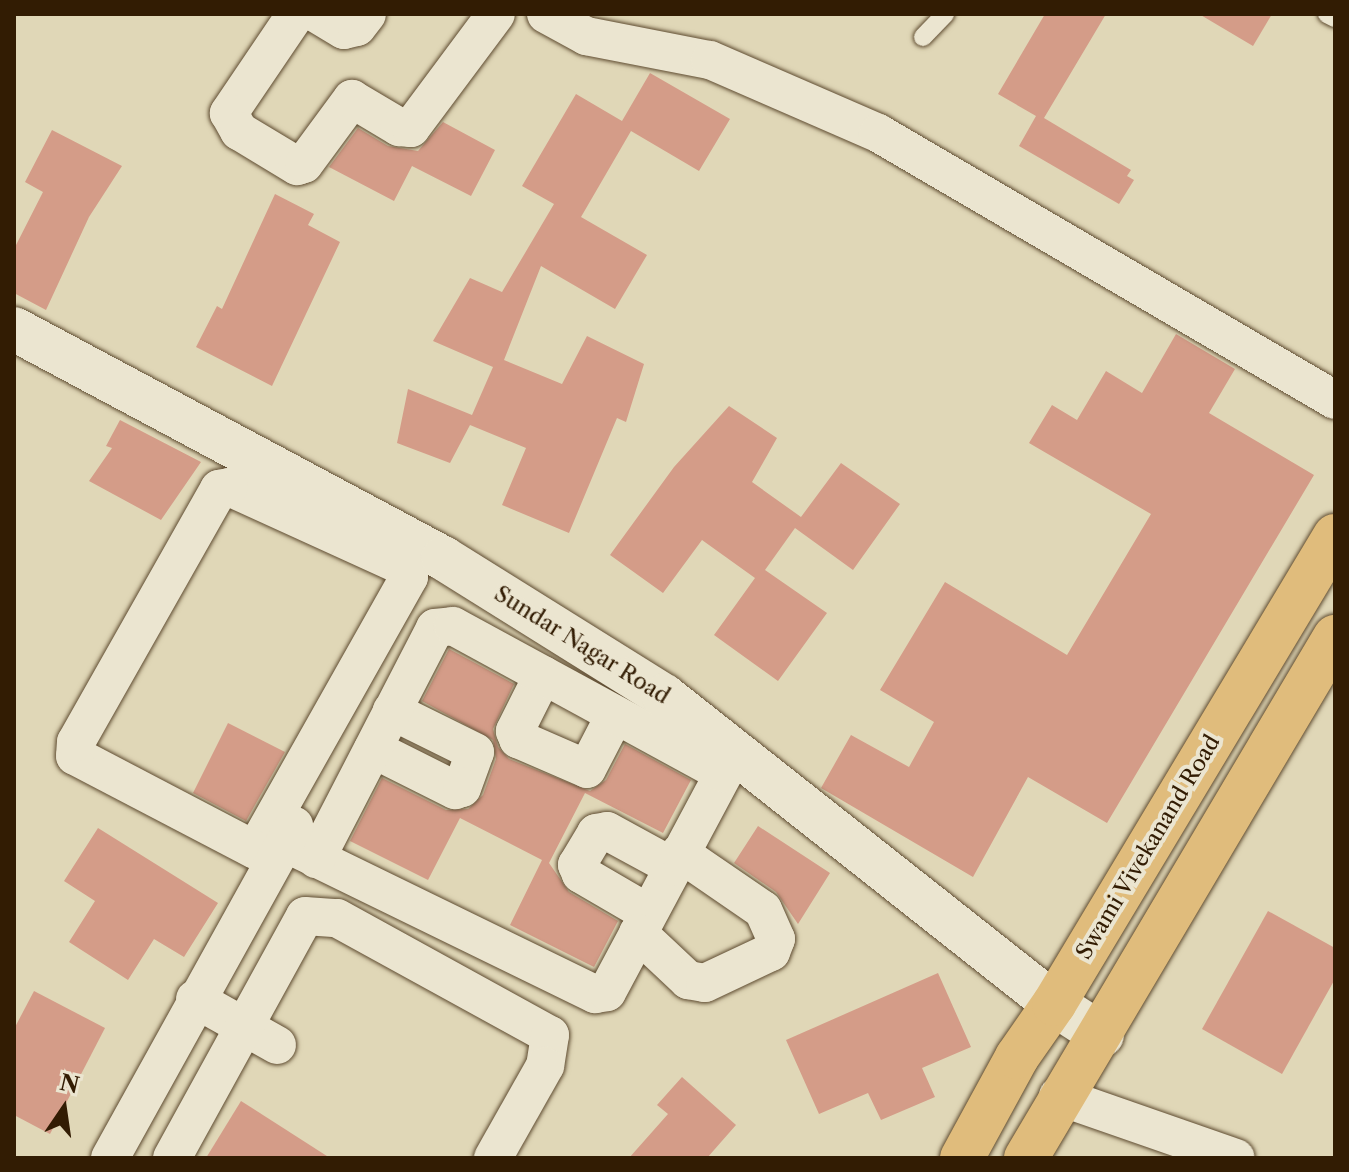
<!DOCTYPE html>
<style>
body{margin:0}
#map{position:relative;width:1349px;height:1172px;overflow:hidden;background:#e0d7b7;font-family:"Libre Caslon Text",serif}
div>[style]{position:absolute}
.building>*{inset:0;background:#d49c88}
.roads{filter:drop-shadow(0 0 2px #5e4b30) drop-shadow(0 0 2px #5e4b30)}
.service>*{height:18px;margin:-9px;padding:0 9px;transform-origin:9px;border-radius:9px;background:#ebe5d0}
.minor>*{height:38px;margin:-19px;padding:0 19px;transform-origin:19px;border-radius:19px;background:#ebe5d0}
.tertiary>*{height:44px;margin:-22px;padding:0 22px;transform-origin:22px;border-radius:22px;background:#ebe5d0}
.primary>*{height:44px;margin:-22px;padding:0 22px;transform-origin:22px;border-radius:22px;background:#e0bc7c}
span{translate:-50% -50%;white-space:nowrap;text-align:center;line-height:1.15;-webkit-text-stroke:8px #ebe5d0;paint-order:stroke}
.street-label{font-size:22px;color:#321c03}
.frame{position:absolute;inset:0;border:16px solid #321c03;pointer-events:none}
.north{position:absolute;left:24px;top:1068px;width:80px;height:80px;-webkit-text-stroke:6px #ebe5d0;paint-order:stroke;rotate:13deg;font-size:22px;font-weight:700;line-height:32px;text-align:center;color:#321c03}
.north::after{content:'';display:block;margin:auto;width:28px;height:36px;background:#321c03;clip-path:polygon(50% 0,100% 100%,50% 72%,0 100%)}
</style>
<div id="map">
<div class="building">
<div style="clip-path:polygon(1045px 14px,1106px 14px,1044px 118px,1131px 170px,1127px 176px,1134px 180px,1119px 204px,1019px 146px,1036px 116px,998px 94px)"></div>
<div style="clip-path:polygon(1199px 14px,1272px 14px,1253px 46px)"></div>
<div style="clip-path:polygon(650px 73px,730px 119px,699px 171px,631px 131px,581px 217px,647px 255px,615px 309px,541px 266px,504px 360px,562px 384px,587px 336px,644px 364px,626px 422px,617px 418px,569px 533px,502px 505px,526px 448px,470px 425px,450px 463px,397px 443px,408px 389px,472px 415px,493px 367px,433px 341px,470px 278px,502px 292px,554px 204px,522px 186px,576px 94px,622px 121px)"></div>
<div style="clip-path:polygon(443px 122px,495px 150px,471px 196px,412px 166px,394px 201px,329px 167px,358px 128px,388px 146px,418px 151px)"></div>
<div style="clip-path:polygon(52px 130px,122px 166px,89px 217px,46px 310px,14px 293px,14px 249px,43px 192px,25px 182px)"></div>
<div style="clip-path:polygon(275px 194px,314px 214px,308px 225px,340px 242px,272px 386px,196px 347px,217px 306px,222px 309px)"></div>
<div style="clip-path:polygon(1176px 334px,1235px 369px,1209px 413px,1314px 475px,1107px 823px,1028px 777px,973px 877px,821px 788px,851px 735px,909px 767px,934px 722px,880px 690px,945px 582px,1067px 655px,1151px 514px,1029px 443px,1052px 405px,1077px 420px,1106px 371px,1142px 393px)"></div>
<div style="clip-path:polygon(729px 406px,777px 438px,752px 482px,801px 517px,841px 463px,900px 504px,853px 570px,795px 528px,765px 570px,827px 613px,778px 681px,714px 635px,755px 578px,702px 540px,663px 593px,610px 555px,674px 467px)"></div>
<div style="clip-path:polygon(120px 420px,201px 462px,161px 520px,89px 481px,112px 448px,106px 446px)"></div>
<div style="clip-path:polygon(449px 649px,514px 684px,493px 729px,498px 747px,509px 759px,590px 791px,606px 780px,625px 744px,691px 780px,663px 833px,585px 793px,549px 863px,569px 892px,618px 921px,594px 967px,510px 925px,542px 860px,460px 818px,428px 880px,350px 841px,382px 778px,446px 810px,468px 809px,483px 795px,496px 759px,493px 740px,422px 701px)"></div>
<div style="clip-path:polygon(228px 723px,285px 752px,246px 821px,193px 793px)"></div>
<div style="clip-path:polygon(758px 826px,830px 873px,798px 924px,776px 892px,734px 863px)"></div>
<div style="clip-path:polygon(98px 828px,218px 903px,184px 957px,154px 939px,128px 980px,69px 942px,95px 901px,64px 881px)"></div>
<div style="clip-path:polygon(1268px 911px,1335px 948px,1335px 979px,1282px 1074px,1202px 1029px)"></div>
<div style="clip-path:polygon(938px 973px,971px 1047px,922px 1068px,935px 1097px,881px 1120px,868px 1093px,819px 1114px,786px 1040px)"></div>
<div style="clip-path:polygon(34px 991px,105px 1028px,50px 1134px,14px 1115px,14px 1029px)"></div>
<div style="clip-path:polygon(682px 1077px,736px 1125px,707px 1158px,629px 1158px,668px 1114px,657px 1105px)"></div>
<div style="clip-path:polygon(241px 1101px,330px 1158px,206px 1158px)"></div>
</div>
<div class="roads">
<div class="service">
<div style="left:1327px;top:14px;width:9px;rotate:27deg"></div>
<div style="left:923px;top:37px;width:32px;rotate:-46deg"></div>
</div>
<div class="minor">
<div style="left:296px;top:14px;width:120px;rotate:124.1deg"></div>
<div style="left:229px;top:113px;width:21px;rotate:61deg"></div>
<div style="left:239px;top:131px;width:68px;rotate:31.1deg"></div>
<div style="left:297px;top:166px;width:7px;rotate:-16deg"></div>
<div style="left:304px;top:164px;width:81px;rotate:-53.6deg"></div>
<div style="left:352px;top:99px;width:55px;rotate:30.8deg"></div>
<div style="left:399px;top:127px;width:12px;rotate:5deg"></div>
<div style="left:411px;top:128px;width:142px;rotate:-53.3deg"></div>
<div style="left:317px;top:14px;width:31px;rotate:31deg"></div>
<div style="left:344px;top:30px;width:13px;rotate:-13deg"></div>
<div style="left:357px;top:27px;width:16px;rotate:-52deg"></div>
<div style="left:546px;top:14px;width:46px;rotate:28.8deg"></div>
<div style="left:586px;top:36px;width:126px;rotate:11deg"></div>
<div style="left:710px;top:60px;width:183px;rotate:23.5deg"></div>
<div style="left:878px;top:133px;width:529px;rotate:30.3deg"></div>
<div style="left:229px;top:487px;width:196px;rotate:24.5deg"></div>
<div style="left:407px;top:568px;width:9px;rotate:77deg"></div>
<div style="left:409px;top:577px;width:313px;rotate:119.4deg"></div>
<div style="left:255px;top:850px;width:203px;rotate:-152.4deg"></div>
<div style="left:75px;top:756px;width:14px;rotate:-86deg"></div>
<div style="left:76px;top:742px;width:291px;rotate:-60.5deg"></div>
<div style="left:219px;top:489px;width:10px;rotate:-11deg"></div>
<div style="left:543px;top:675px;width:63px;rotate:116.6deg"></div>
<div style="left:515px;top:731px;width:9px;rotate:69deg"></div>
<div style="left:518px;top:739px;width:75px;rotate:23.5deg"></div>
<div style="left:587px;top:769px;width:61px;rotate:-62.6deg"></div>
<div style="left:373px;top:749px;width:92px;rotate:26.6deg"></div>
<div style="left:455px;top:790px;width:7px;rotate:-16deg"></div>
<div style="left:462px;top:788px;width:38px;rotate:-70deg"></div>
<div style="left:475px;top:752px;width:93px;rotate:-153.7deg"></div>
<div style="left:285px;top:843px;width:345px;rotate:26deg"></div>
<div style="left:595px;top:994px;width:12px;rotate:-9deg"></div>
<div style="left:607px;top:992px;width:274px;rotate:-61.9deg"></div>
<div style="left:316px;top:859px;width:260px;rotate:-62.7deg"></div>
<div style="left:435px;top:628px;width:18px;rotate:-6deg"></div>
<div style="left:453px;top:626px;width:307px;rotate:28.6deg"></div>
<div style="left:648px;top:913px;width:78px;rotate:-149.8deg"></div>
<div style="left:581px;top:874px;width:10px;rotate:-114deg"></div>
<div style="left:577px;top:865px;width:37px;rotate:-59deg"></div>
<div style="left:596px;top:833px;width:11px;rotate:-10deg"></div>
<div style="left:607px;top:831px;width:75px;rotate:28.6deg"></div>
<div style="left:638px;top:933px;width:69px;rotate:43.2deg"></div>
<div style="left:688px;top:980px;width:17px;rotate:10deg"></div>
<div style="left:705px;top:983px;width:73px;rotate:-25.2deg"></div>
<div style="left:771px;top:952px;width:14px;rotate:-69deg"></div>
<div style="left:776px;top:939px;width:32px;rotate:-114deg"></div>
<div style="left:763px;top:910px;width:101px;rotate:-145.5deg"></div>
<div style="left:195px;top:999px;width:94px;rotate:29.3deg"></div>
<div style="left:1058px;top:1096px;width:188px;rotate:19.2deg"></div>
<div style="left:110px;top:1158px;width:380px;rotate:-61deg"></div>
<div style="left:172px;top:1158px;width:276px;rotate:-61.2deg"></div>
<div style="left:305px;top:916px;width:32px;rotate:4deg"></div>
<div style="left:337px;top:918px;width:243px;rotate:28.8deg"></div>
<div style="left:550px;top:1035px;width:31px;rotate:99deg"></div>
<div style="left:545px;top:1066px;width:106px;rotate:119.5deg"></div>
</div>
<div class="tertiary">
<div style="left:14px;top:329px;width:486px;rotate:28.1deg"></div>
<div style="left:443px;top:558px;width:261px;rotate:32deg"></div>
<div style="left:664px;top:696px;width:497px;rotate:38.3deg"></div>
<div style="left:1054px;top:1004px;width:57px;rotate:32.9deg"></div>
</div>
<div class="primary">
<div style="left:962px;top:1158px;width:115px;rotate:-61.4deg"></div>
<div style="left:1017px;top:1057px;width:65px;rotate:-55.1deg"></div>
<div style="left:1054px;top:1004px;width:546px;rotate:-59.02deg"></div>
<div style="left:1026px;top:1158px;width:606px;rotate:-59.33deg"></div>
</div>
</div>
<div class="street-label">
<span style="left:582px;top:645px;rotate:32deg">Sundar Nagar Road</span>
<span style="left:1148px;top:847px;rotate:-59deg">Swami Vivekanand Road</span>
</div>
<div class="frame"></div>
<div class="north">N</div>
</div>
